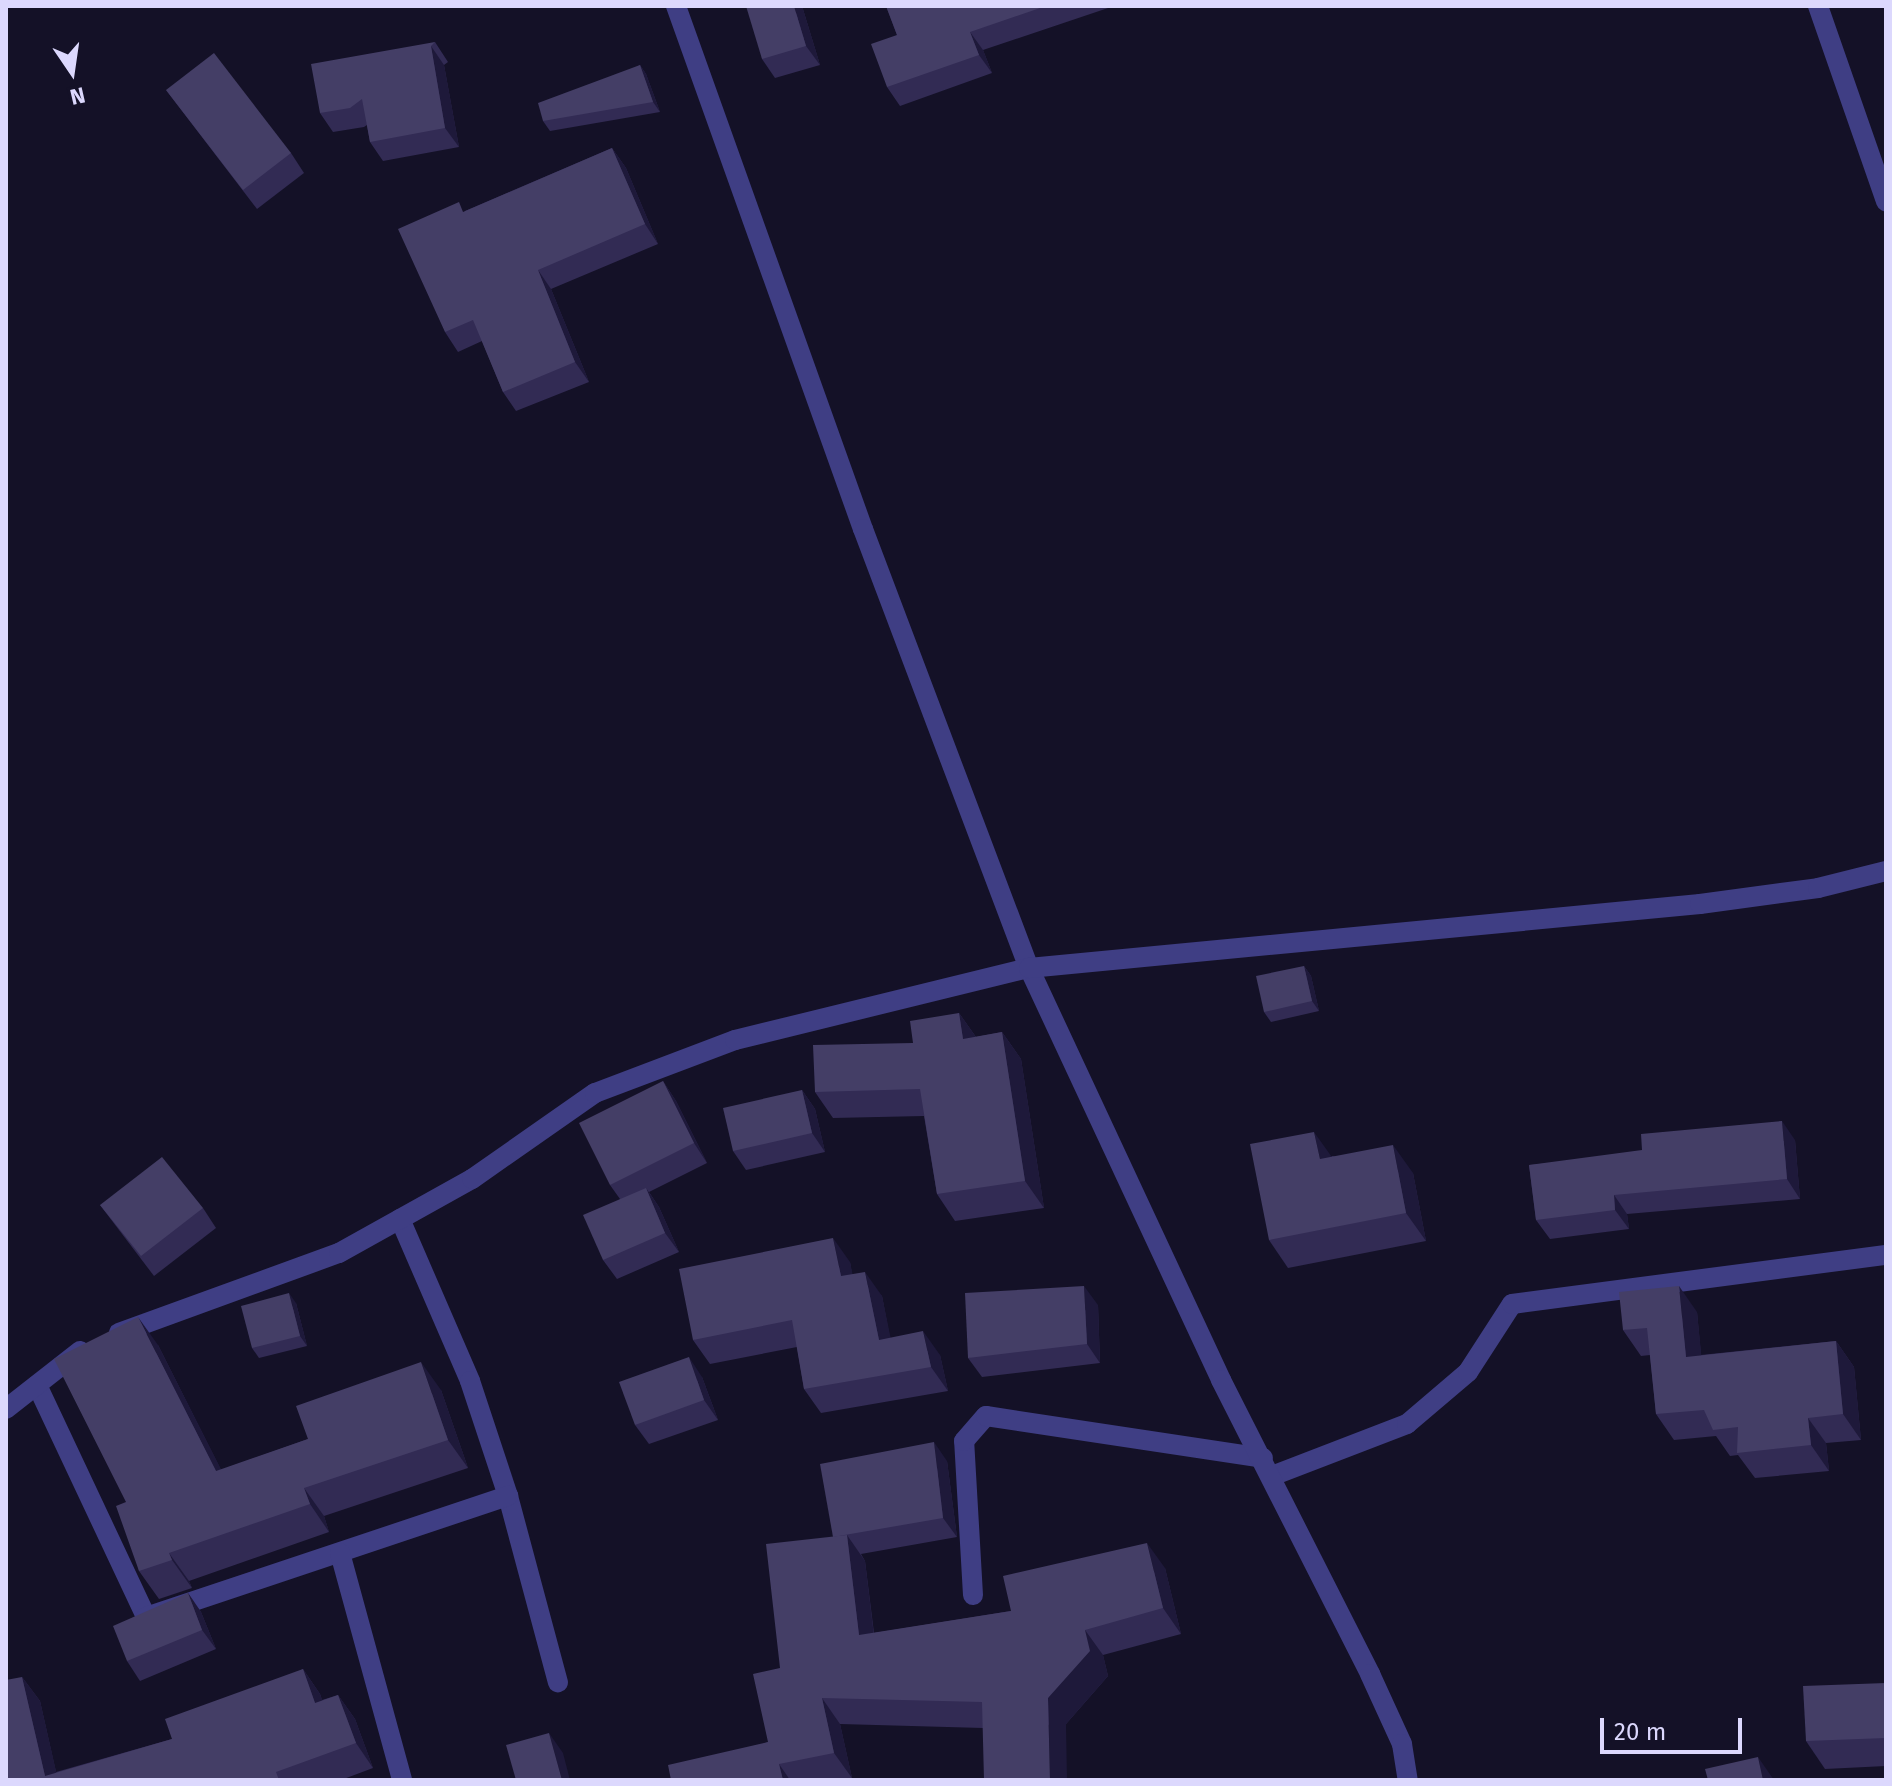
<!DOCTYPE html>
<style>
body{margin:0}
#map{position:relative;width:1892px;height:1786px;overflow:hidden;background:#141127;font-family:"Fira Sans",sans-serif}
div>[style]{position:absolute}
.service>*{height:20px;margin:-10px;padding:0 10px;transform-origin:10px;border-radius:10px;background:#3f3e84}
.minor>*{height:20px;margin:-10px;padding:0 10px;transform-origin:10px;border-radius:10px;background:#3f3e84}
.wall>*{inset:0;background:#322b54}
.shaded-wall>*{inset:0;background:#1e193a}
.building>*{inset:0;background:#443e66}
span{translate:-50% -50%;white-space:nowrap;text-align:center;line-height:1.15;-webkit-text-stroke:6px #141127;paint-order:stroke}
.frame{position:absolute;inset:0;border:8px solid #dcd8fd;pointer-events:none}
.north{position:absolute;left:32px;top:32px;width:80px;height:80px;-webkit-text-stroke:6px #141127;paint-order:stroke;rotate:167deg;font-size:22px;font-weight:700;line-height:32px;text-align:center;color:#dcd8fd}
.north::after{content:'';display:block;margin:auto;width:28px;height:36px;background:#dcd8fd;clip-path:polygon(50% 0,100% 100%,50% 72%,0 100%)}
.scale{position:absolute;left:1600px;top:1718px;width:142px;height:36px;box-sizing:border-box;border:4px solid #dcd8fd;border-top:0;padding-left:10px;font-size:24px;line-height:28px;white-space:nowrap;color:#dcd8fd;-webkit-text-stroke:6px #141127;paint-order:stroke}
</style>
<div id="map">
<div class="service">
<div style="left:400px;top:1219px;width:176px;rotate:66.6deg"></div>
<div style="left:470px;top:1381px;width:121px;rotate:71.7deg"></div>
<div style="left:508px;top:1496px;width:193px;rotate:75deg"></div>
<div style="left:37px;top:1385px;width:256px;rotate:64.8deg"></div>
<div style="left:146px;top:1617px;width:382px;rotate:-18.5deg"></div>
<div style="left:1272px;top:1476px;width:145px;rotate:-21.1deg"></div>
<div style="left:1407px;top:1424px;width:80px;rotate:-40.4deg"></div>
<div style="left:1468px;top:1372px;width:81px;rotate:-57.1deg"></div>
<div style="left:1512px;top:1304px;width:377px;rotate:-7.5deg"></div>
<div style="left:340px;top:1553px;width:235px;rotate:74.7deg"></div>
<div style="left:973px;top:1595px;width:154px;rotate:-93.3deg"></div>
<div style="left:964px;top:1441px;width:33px;rotate:-49deg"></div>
<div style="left:986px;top:1416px;width:280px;rotate:8.6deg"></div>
</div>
<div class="minor">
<div style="left:676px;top:6px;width:555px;rotate:70.33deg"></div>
<div style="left:863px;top:529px;width:469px;rotate:69.3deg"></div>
<div style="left:1029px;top:968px;width:455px;rotate:65deg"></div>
<div style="left:1221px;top:1380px;width:330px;rotate:63.1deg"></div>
<div style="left:1370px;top:1674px;width:77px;rotate:65.4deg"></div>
<div style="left:1402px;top:1744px;width:36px;rotate:81deg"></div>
<div style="left:1818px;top:6px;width:207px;rotate:70.8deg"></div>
<div style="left:119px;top:1333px;width:234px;rotate:-20deg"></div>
<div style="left:339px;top:1253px;width:152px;rotate:-29.1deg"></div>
<div style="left:472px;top:1179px;width:150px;rotate:-35deg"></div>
<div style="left:595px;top:1093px;width:150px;rotate:-20.7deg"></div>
<div style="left:735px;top:1040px;width:303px;rotate:-13.8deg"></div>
<div style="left:1029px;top:968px;width:674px;rotate:-5.45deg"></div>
<div style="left:1700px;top:904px;width:119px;rotate:-7.7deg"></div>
<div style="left:1818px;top:888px;width:70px;rotate:-14deg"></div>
<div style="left:6px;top:1409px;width:94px;rotate:-38.1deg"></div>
</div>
<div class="wall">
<div style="clip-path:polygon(802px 6px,820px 65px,775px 78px,762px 59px)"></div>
<div style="clip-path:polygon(886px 6px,1114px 6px,983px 50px,992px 73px,900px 106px,887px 87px,897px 35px)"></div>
<div style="clip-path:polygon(435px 42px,448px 62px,444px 65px,459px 147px,383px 161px,370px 142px,367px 125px,364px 127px,333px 132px,320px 113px)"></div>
<div style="clip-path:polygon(640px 65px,646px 74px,660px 112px,550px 131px,543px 121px)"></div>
<div style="clip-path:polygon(166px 90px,291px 153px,304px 173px,257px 209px)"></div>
<div style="clip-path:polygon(612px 148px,626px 168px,658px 244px,551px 289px,589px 382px,516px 411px,503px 392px,482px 341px,458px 352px,445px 332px,465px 211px)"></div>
<div style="clip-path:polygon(1304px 966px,1311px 976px,1319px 1011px,1271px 1022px,1264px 1012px)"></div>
<div style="clip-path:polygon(959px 1013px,976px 1037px,1002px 1032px,1021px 1059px,1044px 1208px,955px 1221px,937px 1194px,924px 1116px,833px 1118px,815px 1092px,913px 1043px)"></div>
<div style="clip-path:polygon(663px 1081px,676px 1101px,707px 1163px,649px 1192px,659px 1207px,679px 1252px,617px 1279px,603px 1260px,620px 1199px,610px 1185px)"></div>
<div style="clip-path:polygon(802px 1090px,815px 1109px,825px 1152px,746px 1170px,733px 1151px)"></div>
<div style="clip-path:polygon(1795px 1140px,1800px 1199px,1627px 1214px,1629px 1229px,1550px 1239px,1536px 1220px,1529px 1165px)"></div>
<div style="clip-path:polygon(1332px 1156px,1413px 1173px,1426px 1241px,1288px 1268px,1269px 1240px)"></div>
<div style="clip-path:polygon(100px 1205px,203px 1208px,216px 1228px,154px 1276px)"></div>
<div style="clip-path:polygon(850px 1262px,852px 1274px,882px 1296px,890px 1338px,940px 1355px,948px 1391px,821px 1413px,804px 1389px,797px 1347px,710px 1364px,693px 1340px)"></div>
<div style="clip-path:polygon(296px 1303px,307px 1346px,259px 1358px,252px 1348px)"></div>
<div style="clip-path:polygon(1098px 1305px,1100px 1363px,982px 1377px,968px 1358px)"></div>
<div style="clip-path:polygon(1697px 1312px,1701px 1355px,1836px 1341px,1854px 1367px,1861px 1440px,1826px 1443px,1829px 1471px,1755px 1478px,1738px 1455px,1730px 1456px,1716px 1436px,1674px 1440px,1656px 1414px,1650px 1355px,1641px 1356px,1623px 1330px)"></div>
<div style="clip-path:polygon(158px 1345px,221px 1470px,308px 1439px,441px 1390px,468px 1468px,324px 1516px,329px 1532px,189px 1581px,192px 1588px,159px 1599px,139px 1571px,126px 1502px)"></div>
<div style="clip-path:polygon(702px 1377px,718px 1420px,649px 1444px,635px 1425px)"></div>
<div style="clip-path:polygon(947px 1461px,957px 1537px,861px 1554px,865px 1561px,874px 1633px,1011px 1611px,1165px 1568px,1181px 1634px,1103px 1655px,1108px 1676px,1066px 1724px,983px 1728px,840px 1724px,852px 1778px,844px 1780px,671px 1780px,768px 1742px,780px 1668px,833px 1537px)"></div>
<div style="clip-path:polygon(188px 1593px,201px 1612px,216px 1649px,140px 1681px,127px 1661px)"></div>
<div style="clip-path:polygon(303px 1669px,320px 1694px,322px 1700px,338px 1695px,355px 1719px,373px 1768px,341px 1780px,6px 1780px,22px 1677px,40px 1701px,56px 1772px,172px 1739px)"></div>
<div style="clip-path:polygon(1886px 1683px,1886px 1766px,1825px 1769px,1806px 1741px)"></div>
</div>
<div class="shaded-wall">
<div style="clip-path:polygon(794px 6px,802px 6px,820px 65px,806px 46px)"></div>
<div style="clip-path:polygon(970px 32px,983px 50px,992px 73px,979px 55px)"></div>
<div style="clip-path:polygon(431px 46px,444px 65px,459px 147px,445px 128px)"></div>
<div style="clip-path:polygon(640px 65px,646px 74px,660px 112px,653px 102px)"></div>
<div style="clip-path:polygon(612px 148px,626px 168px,658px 244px,645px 224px)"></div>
<div style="clip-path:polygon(538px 270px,551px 289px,589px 382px,575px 362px)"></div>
<div style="clip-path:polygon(1304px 966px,1311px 976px,1319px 1011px,1312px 1001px)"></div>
<div style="clip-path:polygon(959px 1013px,978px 1040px,963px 1039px)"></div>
<div style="clip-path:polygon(1002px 1032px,1021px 1059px,1044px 1208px,1025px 1181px)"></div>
<div style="clip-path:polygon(663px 1081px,676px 1101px,707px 1163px,694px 1143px)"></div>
<div style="clip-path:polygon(802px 1090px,815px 1109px,825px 1152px,812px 1133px)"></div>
<div style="clip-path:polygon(1782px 1121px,1795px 1140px,1800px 1199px,1787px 1179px)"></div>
<div style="clip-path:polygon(1314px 1132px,1334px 1160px,1320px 1159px)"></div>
<div style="clip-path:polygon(1393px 1145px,1413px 1173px,1426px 1241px,1406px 1213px)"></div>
<div style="clip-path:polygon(646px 1188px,659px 1207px,679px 1252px,665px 1233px)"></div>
<div style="clip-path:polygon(1614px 1195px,1627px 1214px,1629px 1229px,1615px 1210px)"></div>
<div style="clip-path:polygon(833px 1238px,850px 1262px,858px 1300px,841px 1276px)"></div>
<div style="clip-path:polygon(865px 1272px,882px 1296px,896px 1364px,879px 1340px)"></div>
<div style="clip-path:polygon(1084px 1286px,1098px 1305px,1100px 1363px,1087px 1344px)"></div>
<div style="clip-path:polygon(1679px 1286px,1697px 1312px,1704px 1382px,1686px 1357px)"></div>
<div style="clip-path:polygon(289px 1293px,296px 1303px,307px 1346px,300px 1336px)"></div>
<div style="clip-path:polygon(138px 1317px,158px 1345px,236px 1499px,216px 1471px)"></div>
<div style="clip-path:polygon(923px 1331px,940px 1355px,948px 1391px,931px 1367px)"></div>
<div style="clip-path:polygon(1836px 1341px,1854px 1367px,1861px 1440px,1843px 1414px)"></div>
<div style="clip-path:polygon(689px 1357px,702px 1377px,718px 1420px,704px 1400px)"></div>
<div style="clip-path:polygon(421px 1362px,441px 1390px,468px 1468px,448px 1440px)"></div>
<div style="clip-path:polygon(1808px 1418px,1826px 1443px,1829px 1471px,1811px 1445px)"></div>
<div style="clip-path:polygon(934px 1442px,947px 1461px,957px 1537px,943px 1518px)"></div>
<div style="clip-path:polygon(304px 1488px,324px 1516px,329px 1532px,310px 1504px)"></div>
<div style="clip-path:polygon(847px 1535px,865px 1561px,877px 1661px,859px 1635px)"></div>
<div style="clip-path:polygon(1147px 1543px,1165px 1568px,1181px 1634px,1163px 1608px)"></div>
<div style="clip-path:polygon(169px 1553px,189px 1581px,192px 1588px,172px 1560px)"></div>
<div style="clip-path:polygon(188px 1593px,201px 1612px,216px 1649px,202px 1630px)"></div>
<div style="clip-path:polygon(1085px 1630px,1103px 1655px,1108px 1676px,1066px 1724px,1067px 1780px,1050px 1780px,1048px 1698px)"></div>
<div style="clip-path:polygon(303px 1669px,320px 1694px,332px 1728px,315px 1703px)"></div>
<div style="clip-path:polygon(22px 1677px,40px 1701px,58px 1780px,45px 1776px)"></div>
<div style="clip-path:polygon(338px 1695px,355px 1719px,373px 1768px,356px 1743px)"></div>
<div style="clip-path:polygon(822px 1698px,840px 1724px,852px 1778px,834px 1753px)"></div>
<div style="clip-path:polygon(549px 1733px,563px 1753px,570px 1780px,562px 1780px)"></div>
<div style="clip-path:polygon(1758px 1757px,1774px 1780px,1763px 1780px)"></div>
<div style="clip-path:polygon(779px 1764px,790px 1780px,783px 1780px)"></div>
</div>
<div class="building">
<div style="clip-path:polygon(746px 6px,794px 6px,806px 46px,762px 59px)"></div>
<div style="clip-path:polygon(886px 6px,1046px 6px,970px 32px,979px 55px,887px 87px,871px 44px,897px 35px)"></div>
<div style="clip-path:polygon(435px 42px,431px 46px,445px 128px,370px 142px,362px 99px,350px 108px,320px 113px,311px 64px)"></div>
<div style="clip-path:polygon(214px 53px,291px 153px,243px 190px,166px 90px)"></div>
<div style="clip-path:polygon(640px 65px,653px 102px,543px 121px,538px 103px)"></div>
<div style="clip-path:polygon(612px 148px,645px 224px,538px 270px,575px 362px,503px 392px,473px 320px,445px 332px,398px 229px,459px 202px,463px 212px)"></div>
<div style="clip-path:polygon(1304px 966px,1312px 1001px,1264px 1012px,1256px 976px)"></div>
<div style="clip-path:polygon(959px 1013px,963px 1039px,1002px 1032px,1025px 1181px,937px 1194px,920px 1089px,815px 1092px,813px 1045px,913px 1043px,910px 1021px)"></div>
<div style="clip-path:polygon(663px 1081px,694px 1143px,610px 1185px,579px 1123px)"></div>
<div style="clip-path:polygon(802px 1090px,812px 1133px,733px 1151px,723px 1108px)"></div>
<div style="clip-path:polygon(1782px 1121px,1787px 1179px,1614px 1195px,1615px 1210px,1536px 1220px,1529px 1165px,1642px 1150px,1641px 1134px)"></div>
<div style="clip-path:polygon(1314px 1132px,1320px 1159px,1393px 1145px,1406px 1213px,1269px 1240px,1250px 1144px)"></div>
<div style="clip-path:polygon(162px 1157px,203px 1208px,141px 1256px,100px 1205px)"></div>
<div style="clip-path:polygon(646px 1188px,665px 1233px,603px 1260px,583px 1215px)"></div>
<div style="clip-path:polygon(833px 1238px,841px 1276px,865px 1272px,879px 1340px,923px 1331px,931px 1367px,804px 1389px,792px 1320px,693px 1340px,679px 1269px)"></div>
<div style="clip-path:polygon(1084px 1286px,1087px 1344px,968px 1358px,965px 1293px)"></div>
<div style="clip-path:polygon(1679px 1286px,1686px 1357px,1836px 1341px,1843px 1414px,1808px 1418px,1811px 1445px,1737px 1453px,1738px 1427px,1713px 1430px,1704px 1410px,1656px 1414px,1647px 1328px,1623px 1330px,1619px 1292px)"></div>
<div style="clip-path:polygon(289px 1293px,300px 1336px,252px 1348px,241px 1306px)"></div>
<div style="clip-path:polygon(138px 1317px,216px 1471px,308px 1439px,296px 1406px,421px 1362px,448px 1440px,304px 1488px,310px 1504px,169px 1553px,172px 1560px,139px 1571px,116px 1506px,126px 1502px,54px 1359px)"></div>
<div style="clip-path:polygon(689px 1357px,704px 1400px,635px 1425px,619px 1382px)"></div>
<div style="clip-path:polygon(934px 1442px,943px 1518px,833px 1537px,820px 1464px)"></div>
<div style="clip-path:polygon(847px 1535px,859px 1635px,1011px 1611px,1003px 1576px,1147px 1543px,1163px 1608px,1085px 1630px,1090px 1651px,1048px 1698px,1050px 1780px,984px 1780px,982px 1702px,822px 1698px,834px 1753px,779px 1764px,783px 1780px,671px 1780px,668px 1765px,768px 1742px,753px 1674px,780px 1668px,766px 1544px)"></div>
<div style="clip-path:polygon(188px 1593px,202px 1630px,127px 1661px,113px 1626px)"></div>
<div style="clip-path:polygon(303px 1669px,315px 1703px,338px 1695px,356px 1743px,276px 1772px,279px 1780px,6px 1780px,6px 1680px,22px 1677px,45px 1776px,172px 1739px,165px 1719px)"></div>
<div style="clip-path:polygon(1886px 1683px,1886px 1738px,1806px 1741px,1803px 1686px)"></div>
<div style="clip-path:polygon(549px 1733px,562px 1780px,516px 1780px,506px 1745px)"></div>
<div style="clip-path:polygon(1758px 1757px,1763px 1780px,1708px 1780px,1705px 1769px)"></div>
</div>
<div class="frame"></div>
<div class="north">N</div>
<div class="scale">20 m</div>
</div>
